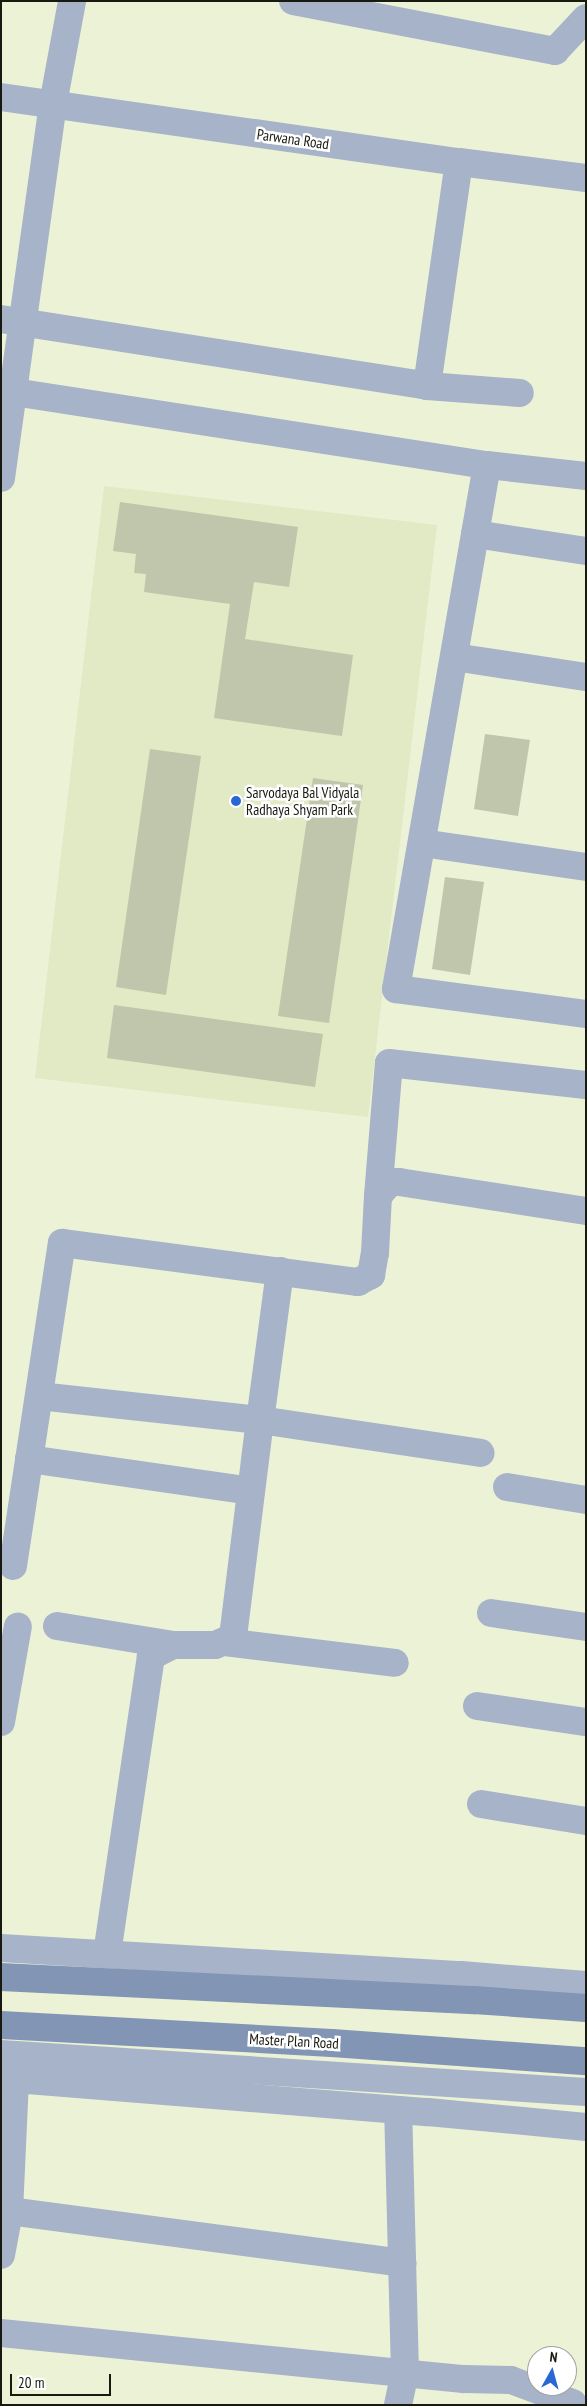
<!DOCTYPE html>
<style>
body{margin:0}
#map{position:relative;width:587px;height:2406px;overflow:hidden;background:#ecf2d6;font-family:"PT Sans Narrow",sans-serif}
div>[style]{position:absolute}
.built>*{inset:0;background:#e1e9c5}
.building>*{inset:0;background:#bfc6ab}
.street>*{height:28px;margin:-14px;padding:0 14px;transform-origin:14px;border-radius:14px;background:#a6b3c8}
.secondary>*{height:28px;margin:-14px;padding:0 14px;transform-origin:14px;border-radius:14px;background:#8295b5}
.dots>*{width:14px;height:14px;translate:-50% -50%;box-sizing:border-box;border:2px solid #fff;border-radius:50%}
span{translate:-50% -50%;white-space:nowrap;text-align:center;line-height:1.15;-webkit-text-stroke:5px #fff;paint-order:stroke}
.street-label{font-size:15px;color:#181a10}
.poi-label{font-size:15px;color:#181a10}
.left{translate:0 -50%;text-align:left}
.frame{position:absolute;inset:0;border:2px solid #181a10;pointer-events:none}
.north{position:absolute;left:527px;top:2346px;width:50px;height:50px;box-sizing:border-box;background:#fff;border:1px solid #a3a39f;border-radius:50%;rotate:7deg;font-size:14px;font-weight:700;line-height:20px;text-align:center;color:#181a10}
.north::after{content:'';display:block;margin:auto;width:18px;height:22px;background:#2867d4;clip-path:polygon(50% 0,100% 100%,50% 72%,0 100%)}
.scale{position:absolute;left:10px;top:2374px;width:101px;height:22px;box-sizing:border-box;border:2px solid #181a10;border-top:0;padding-left:6px;font-size:15px;line-height:18px;white-space:nowrap;color:#181a10;-webkit-text-stroke:4px #fff;paint-order:stroke}
</style>
<div id="map">
<div class="built">
<div style="clip-path:polygon(104px 486px,437px 525px,368px 1117px,35px 1078px)"></div>
</div>
<div class="building">
<div style="clip-path:polygon(120px 502px,298px 527px,289px 587px,254px 582px,245px 639px,353px 655px,342px 736px,214px 718px,230px 604px,144px 592px,146px 574px,134px 573px,136px 554px,113px 551px)"></div>
<div style="clip-path:polygon(485px 734px,530px 740px,518px 816px,474px 809px)"></div>
<div style="clip-path:polygon(150px 749px,201px 756px,166px 995px,116px 987px)"></div>
<div style="clip-path:polygon(313px 778px,363px 785px,329px 1023px,278px 1016px)"></div>
<div style="clip-path:polygon(445px 877px,484px 882px,470px 975px,432px 969px)"></div>
<div style="clip-path:polygon(114px 1005px,323px 1034px,315px 1087px,107px 1058px)"></div>
</div>
<div class="street">
<div style="left:293px;top:1px;width:267px;rotate:10.8deg"></div>
<div style="left:555px;top:51px;width:45px;rotate:-46.8deg"></div>
<div style="left:1px;top:97px;width:463px;rotate:8.1deg"></div>
<div style="left:459px;top:162px;width:128px;rotate:7.2deg"></div>
<div style="left:1px;top:319px;width:431px;rotate:8.9deg"></div>
<div style="left:427px;top:386px;width:93px;rotate:4.3deg"></div>
<div style="left:427px;top:386px;width:226px;rotate:-81.9deg"></div>
<div style="left:1px;top:390px;width:492px;rotate:8.8deg"></div>
<div style="left:487px;top:465px;width:100px;rotate:6.3deg"></div>
<div style="left:487px;top:465px;width:532px;rotate:99.85deg"></div>
<div style="left:396px;top:989px;width:192px;rotate:7.5deg"></div>
<div style="left:1px;top:478px;width:378px;rotate:-82.1deg"></div>
<div style="left:53px;top:104px;width:105px;rotate:-79.5deg"></div>
<div style="left:475px;top:534px;width:112px;rotate:8.7deg"></div>
<div style="left:454px;top:657px;width:134px;rotate:8.6deg"></div>
<div style="left:422px;top:843px;width:166px;rotate:8.3deg"></div>
<div style="left:378px;top:1196px;width:133px;rotate:-85.3deg"></div>
<div style="left:389px;top:1063px;width:198px;rotate:6.4deg"></div>
<div style="left:280px;top:1271px;width:150px;rotate:97.6deg"></div>
<div style="left:260px;top:1420px;width:223px;rotate:8.5deg"></div>
<div style="left:39px;top:1396px;width:222px;rotate:6.2deg"></div>
<div style="left:260px;top:1420px;width:212px;rotate:97.1deg"></div>
<div style="left:234px;top:1630px;width:9px;rotate:111deg"></div>
<div style="left:231px;top:1638px;width:17px;rotate:156deg"></div>
<div style="left:215px;top:1645px;width:42px;rotate:180deg"></div>
<div style="left:173px;top:1645px;width:25px;rotate:153deg"></div>
<div style="left:151px;top:1656px;width:301px;rotate:98.4deg"></div>
<div style="left:29px;top:1459px;width:224px;rotate:8.2deg"></div>
<div style="left:507px;top:1487px;width:80px;rotate:9.3deg"></div>
<div style="left:13px;top:1566px;width:327px;rotate:-81.4deg"></div>
<div style="left:62px;top:1243px;width:299px;rotate:7.5deg"></div>
<div style="left:358px;top:1282px;width:15px;rotate:-28deg"></div>
<div style="left:371px;top:1275px;width:22px;rotate:-80deg"></div>
<div style="left:375px;top:1253px;width:57px;rotate:-87deg"></div>
<div style="left:378px;top:1196px;width:18px;rotate:-49deg"></div>
<div style="left:390px;top:1182px;width:9px"></div>
<div style="left:399px;top:1182px;width:189px;rotate:8.8deg"></div>
<div style="left:491px;top:1613px;width:96px;rotate:8.4deg"></div>
<div style="left:57px;top:1626px;width:118px;rotate:9.3deg"></div>
<div style="left:225px;top:1642px;width:171px;rotate:7deg"></div>
<div style="left:477px;top:1706px;width:110px;rotate:8.4deg"></div>
<div style="left:1px;top:1722px;width:97px;rotate:-80deg"></div>
<div style="left:481px;top:1804px;width:106px;rotate:9.2deg"></div>
<div style="left:1px;top:1948px;width:461px;rotate:3.4deg"></div>
<div style="left:461px;top:1975px;width:125px;rotate:4.6deg"></div>
<div style="left:1px;top:2054px;width:586px;rotate:3.72deg"></div>
<div style="left:15px;top:2079px;width:414px;rotate:4.6deg"></div>
<div style="left:428px;top:2112px;width:159px;rotate:5.4deg"></div>
<div style="left:1px;top:2210px;width:405px;rotate:7.5deg"></div>
<div style="left:1px;top:2255px;width:44px;rotate:-79.5deg"></div>
<div style="left:9px;top:2212px;width:152px;rotate:-87.4deg"></div>
<div style="left:1px;top:2333px;width:465px;rotate:5.7deg"></div>
<div style="left:464px;top:2379px;width:47px;rotate:1.2deg"></div>
<div style="left:511px;top:2380px;width:66px;rotate:20.4deg"></div>
<div style="left:398px;top:2405px;width:33px;rotate:-78deg"></div>
<div style="left:405px;top:2373px;width:263px;rotate:-91.5deg"></div>
</div>
<div class="secondary">
<div style="left:1px;top:1977px;width:474px;rotate:2.8deg"></div>
<div style="left:474px;top:2000px;width:112px;rotate:4.1deg"></div>
<div style="left:1px;top:2025px;width:331px;rotate:3.1deg"></div>
<div style="left:332px;top:2043px;width:255px;rotate:4.1deg"></div>
</div>
<div class="dots">
<div style="left:236px;top:801px;background:#2867d4"></div>
</div>
<div class="street-label">
<span style="left:293px;top:139px;rotate:8deg">Parwana Road</span>
<span style="left:294px;top:2041px;rotate:3deg">Master Plan Road</span>
</div>
<div class="poi-label">
<span class="left" style="left:246px;top:801px">Sarvodaya Bal Vidyala<br>Radhaya Shyam Park</span>
</div>
<div class="frame"></div>
<div class="north">N</div>
<div class="scale">20 m</div>
</div>
